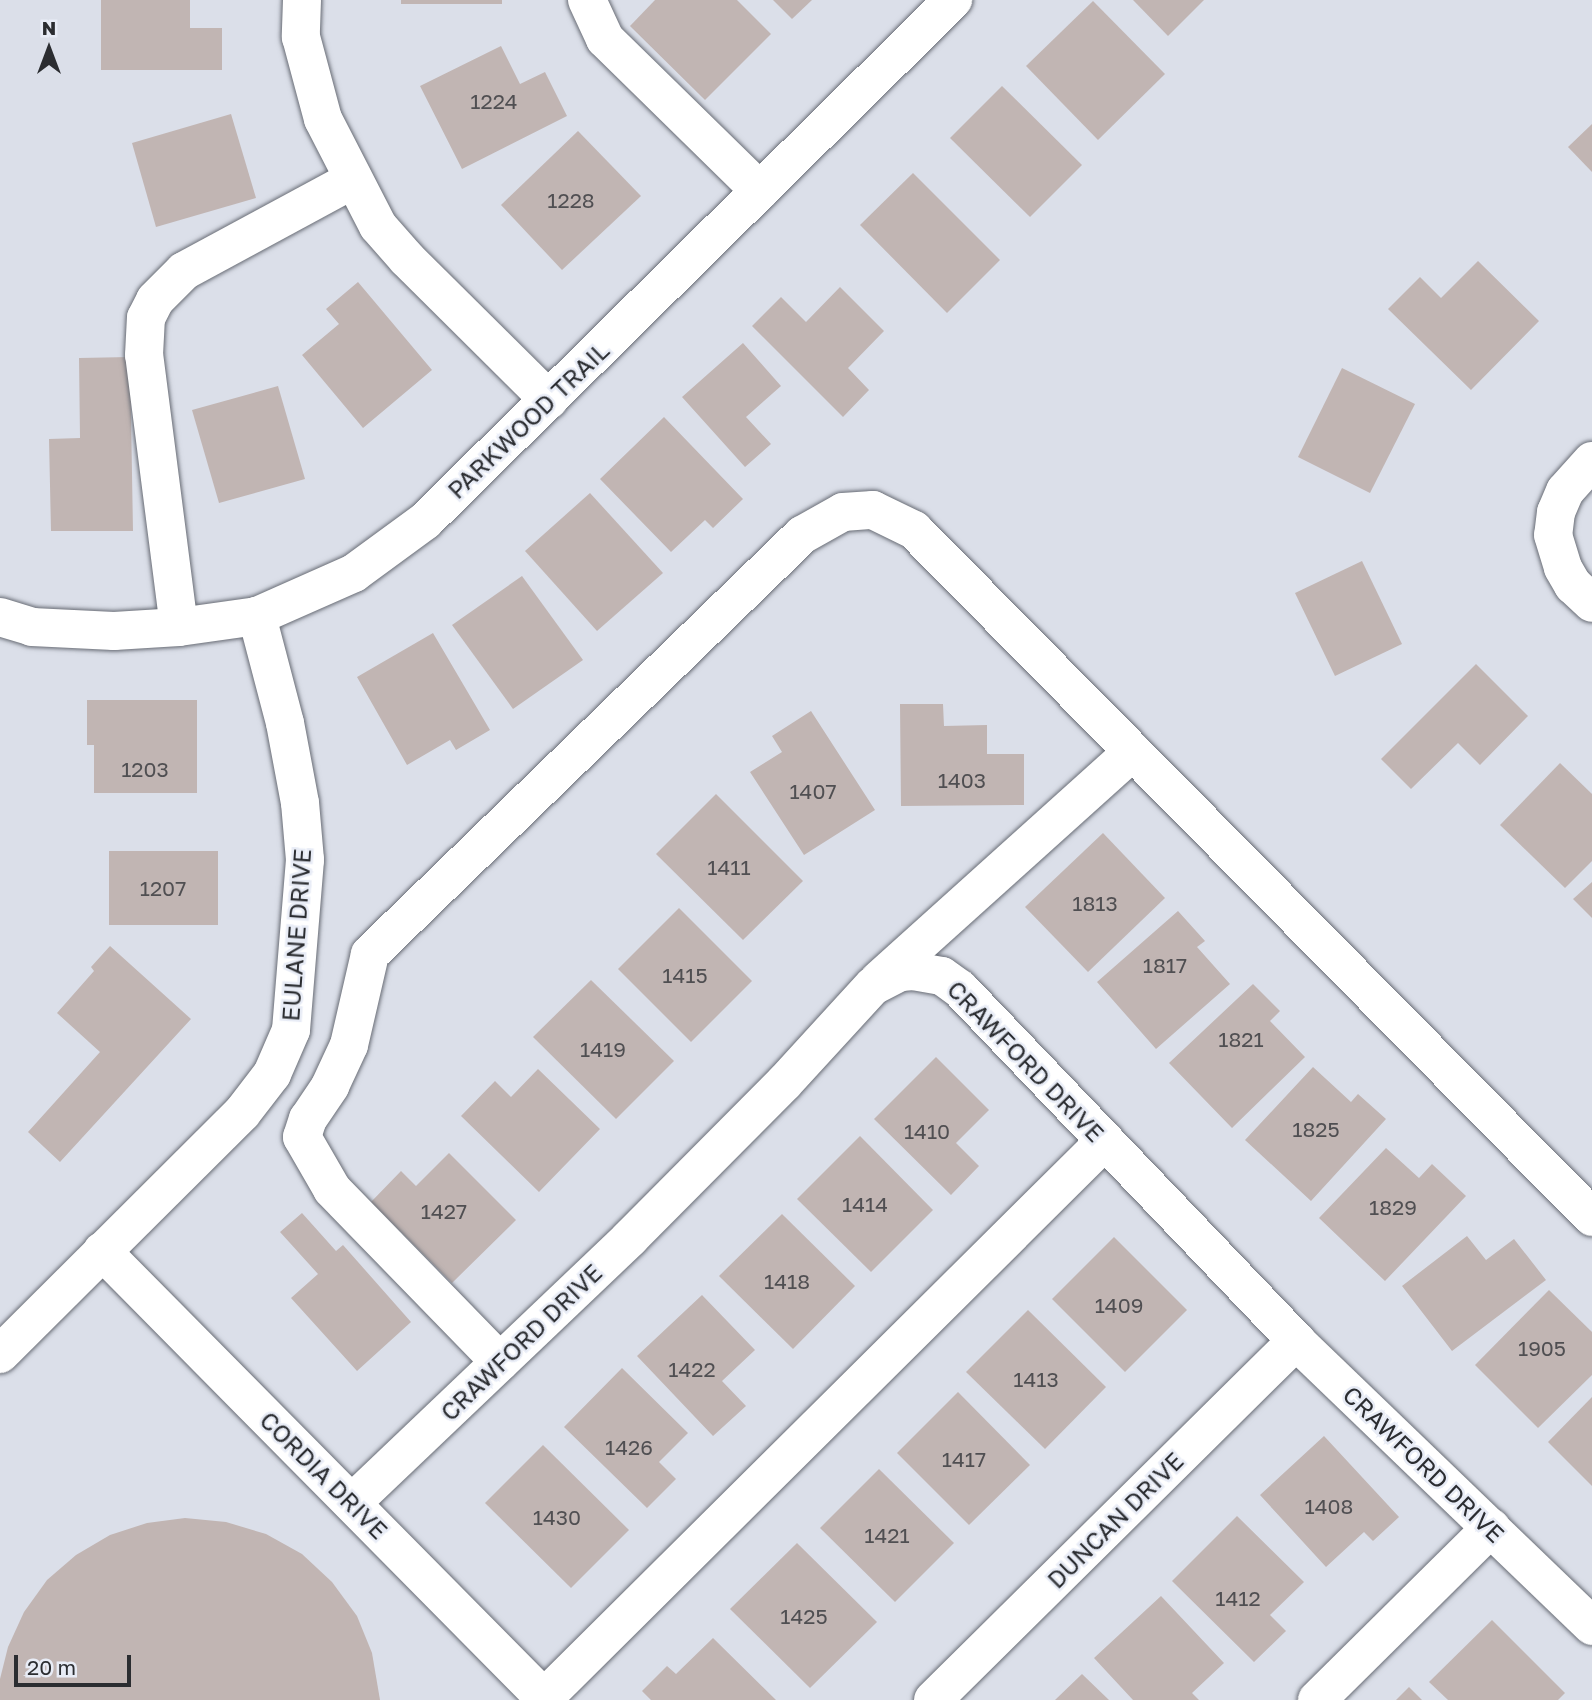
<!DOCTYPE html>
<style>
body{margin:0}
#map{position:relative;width:1592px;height:1700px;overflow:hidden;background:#dbdfe9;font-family:"Golos Text",sans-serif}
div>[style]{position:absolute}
.building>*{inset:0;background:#c1b5b3}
.roads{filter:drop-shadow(0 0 2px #686c75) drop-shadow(0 0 2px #686c75)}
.minor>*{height:38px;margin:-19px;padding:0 19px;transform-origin:19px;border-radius:19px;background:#fff}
span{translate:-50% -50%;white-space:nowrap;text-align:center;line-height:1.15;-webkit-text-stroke:5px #e8ecf6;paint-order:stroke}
.number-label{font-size:21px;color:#504f52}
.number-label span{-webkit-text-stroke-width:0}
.street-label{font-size:24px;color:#2b2d31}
.north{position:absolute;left:14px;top:14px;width:70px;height:70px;-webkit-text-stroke:5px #e8ecf6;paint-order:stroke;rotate:0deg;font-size:19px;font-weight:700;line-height:28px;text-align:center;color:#2b2d31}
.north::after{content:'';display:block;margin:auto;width:24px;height:32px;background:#2b2d31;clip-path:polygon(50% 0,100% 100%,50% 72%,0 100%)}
.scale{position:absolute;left:14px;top:1655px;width:117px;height:32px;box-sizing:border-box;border:4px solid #2b2d31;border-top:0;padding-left:9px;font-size:21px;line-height:24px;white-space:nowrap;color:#2b2d31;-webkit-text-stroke:5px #e8ecf6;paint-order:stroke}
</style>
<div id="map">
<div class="building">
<div style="clip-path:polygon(101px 0,190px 0,190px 28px,222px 28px,222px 70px,101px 70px)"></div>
<div style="clip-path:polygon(401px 0,502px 0,502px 4px,401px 4px)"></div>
<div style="clip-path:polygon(655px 0,737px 0,771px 34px,705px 100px,630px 26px)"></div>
<div style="clip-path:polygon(773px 0,812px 0,792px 19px)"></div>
<div style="clip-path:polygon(1133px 0,1204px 0,1168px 36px)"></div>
<div style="clip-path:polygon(1093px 1px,1165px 74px,1098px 140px,1026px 66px)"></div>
<div style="clip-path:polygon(501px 46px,520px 84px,545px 72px,567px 116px,462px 169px,420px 86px)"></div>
<div style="clip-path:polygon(1002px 86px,1082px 165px,1030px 217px,950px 138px)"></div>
<div style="clip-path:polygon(231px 114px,256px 198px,156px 227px,132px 143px)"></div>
<div style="clip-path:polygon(1592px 124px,1592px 172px,1568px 147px)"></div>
<div style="clip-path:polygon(578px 131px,641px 196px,562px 270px,501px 205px)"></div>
<div style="clip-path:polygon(913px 173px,1000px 260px,947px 313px,860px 225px)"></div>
<div style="clip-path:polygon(1478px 261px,1539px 321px,1471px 390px,1388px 309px,1420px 277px,1441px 298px)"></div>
<div style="clip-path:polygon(358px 282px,432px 370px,363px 428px,302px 355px,339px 324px,326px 309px)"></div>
<div style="clip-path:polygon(840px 287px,884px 331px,848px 368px,869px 390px,843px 417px,752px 326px,781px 297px,806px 322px)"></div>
<div style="clip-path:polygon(743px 343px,781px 386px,746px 417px,771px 444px,745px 467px,682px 397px)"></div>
<div style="clip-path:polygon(130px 357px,133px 531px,51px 531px,49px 439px,80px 438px,79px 358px)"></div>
<div style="clip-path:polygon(1342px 368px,1415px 404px,1370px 493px,1298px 457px)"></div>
<div style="clip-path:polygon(278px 386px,305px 479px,219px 503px,192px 410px)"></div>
<div style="clip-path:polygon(664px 417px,743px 499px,713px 528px,705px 520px,671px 552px,600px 479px)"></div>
<div style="clip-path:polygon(590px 493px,663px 573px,597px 631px,525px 551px)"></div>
<div style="clip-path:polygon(1362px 561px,1402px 644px,1335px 676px,1295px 593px)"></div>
<div style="clip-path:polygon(522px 576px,583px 660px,513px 709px,452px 625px)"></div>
<div style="clip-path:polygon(433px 633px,490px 730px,456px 750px,450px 740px,407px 765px,357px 677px)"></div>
<div style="clip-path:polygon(1476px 664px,1528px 716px,1480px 765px,1458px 743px,1411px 789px,1381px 759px)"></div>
<div style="clip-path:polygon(87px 700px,197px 700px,197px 793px,94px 793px,94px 745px,87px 745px)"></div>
<div style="clip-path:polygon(900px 704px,943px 704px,944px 726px,987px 725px,987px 754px,1024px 754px,1024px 805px,901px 806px)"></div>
<div style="clip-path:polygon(811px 711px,875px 810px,804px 855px,750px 772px,782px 752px,772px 736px)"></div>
<div style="clip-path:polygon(1560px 763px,1592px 794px,1592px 861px,1565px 888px,1500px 825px)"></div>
<div style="clip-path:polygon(716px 794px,803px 881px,743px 940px,656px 854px)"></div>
<div style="clip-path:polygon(1103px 833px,1165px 898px,1088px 972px,1025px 907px)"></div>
<div style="clip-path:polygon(109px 851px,218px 851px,218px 925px,109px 925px)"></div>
<div style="clip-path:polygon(1592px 882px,1592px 918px,1573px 899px)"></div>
<div style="clip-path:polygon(679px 908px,752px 981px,691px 1042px,618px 969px)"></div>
<div style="clip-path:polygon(1178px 911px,1205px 941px,1197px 947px,1230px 984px,1156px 1049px,1097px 982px)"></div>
<div style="clip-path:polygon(110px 946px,191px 1019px,60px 1162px,28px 1132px,100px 1052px,57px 1013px,94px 971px,91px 967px)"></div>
<div style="clip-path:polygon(591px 980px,674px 1061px,616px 1119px,533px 1037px)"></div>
<div style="clip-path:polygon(1253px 984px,1280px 1011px,1270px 1021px,1305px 1057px,1232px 1128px,1169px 1063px)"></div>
<div style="clip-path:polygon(936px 1057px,989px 1110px,956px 1143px,979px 1166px,951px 1195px,874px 1119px)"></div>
<div style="clip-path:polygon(1313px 1067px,1351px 1102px,1358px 1094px,1386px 1119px,1311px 1201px,1245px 1140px)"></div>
<div style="clip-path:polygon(538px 1069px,600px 1129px,539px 1192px,461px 1116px,495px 1081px,511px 1097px)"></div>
<div style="clip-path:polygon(860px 1136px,933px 1210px,871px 1272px,797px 1199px)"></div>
<div style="clip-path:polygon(1386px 1148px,1419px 1178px,1432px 1164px,1466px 1196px,1385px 1281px,1319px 1218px)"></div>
<div style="clip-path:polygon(449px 1153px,516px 1220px,452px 1283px,371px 1202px,401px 1171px,416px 1186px)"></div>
<div style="clip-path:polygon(302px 1213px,336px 1251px,343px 1245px,411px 1322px,357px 1371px,291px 1298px,318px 1274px,280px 1232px)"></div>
<div style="clip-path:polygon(782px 1214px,855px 1286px,793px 1349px,719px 1276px)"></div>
<div style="clip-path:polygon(1467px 1236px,1486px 1260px,1514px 1239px,1546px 1280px,1452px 1351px,1402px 1286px)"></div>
<div style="clip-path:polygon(1114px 1237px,1187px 1310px,1125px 1372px,1052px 1299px)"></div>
<div style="clip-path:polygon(1549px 1290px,1592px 1332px,1592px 1375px,1538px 1428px,1475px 1365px)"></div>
<div style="clip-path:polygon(702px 1295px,755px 1350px,722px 1381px,746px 1406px,713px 1436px,637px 1356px)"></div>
<div style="clip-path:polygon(1028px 1310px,1106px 1387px,1045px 1449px,966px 1372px)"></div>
<div style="clip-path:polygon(622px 1368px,688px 1433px,659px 1462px,676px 1479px,647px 1508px,564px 1427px)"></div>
<div style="clip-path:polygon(958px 1392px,1030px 1465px,969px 1525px,897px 1453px)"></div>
<div style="clip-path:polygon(1592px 1397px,1592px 1486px,1548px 1442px)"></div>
<div style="clip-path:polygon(1324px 1436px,1399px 1517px,1373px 1541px,1364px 1532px,1326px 1567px,1260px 1495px)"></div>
<div style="clip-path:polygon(543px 1445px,629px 1530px,571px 1588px,485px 1503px)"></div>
<div style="clip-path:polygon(879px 1469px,954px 1543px,895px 1602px,820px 1528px)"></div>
<div style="clip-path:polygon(1237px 1516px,1304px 1582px,1270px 1615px,1286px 1631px,1254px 1662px,1172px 1581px)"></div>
<div style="clip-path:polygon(185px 1518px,226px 1522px,266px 1534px,302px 1554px,332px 1582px,357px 1616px,372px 1653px,380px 1700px,0 1700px,0 1679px,8px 1647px,24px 1612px,47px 1580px,76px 1555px,110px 1535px,147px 1523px)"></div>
<div style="clip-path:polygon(797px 1543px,877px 1622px,810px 1688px,730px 1609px)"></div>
<div style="clip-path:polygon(1161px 1596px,1224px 1663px,1192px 1693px,1199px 1700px,1133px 1700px,1094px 1658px)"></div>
<div style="clip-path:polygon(1492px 1620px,1565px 1693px,1558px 1700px,1448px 1700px,1429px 1682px)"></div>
<div style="clip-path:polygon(713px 1638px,776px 1700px,651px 1700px,642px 1691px,667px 1666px,676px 1674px)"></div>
<div style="clip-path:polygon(1082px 1674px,1109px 1700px,1055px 1700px)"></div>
<div style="clip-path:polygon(1409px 1687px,1422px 1700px,1396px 1700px)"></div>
</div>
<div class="roads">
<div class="minor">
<div style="left:302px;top:0;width:37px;rotate:92deg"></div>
<div style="left:301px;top:37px;width:85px;rotate:75deg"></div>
<div style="left:323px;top:119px;width:120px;rotate:62.8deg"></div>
<div style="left:378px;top:226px;width:44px;rotate:48.7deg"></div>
<div style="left:407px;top:259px;width:200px;rotate:44.8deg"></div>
<div style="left:587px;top:0;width:43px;rotate:65.2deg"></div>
<div style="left:605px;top:39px;width:217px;rotate:44.4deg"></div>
<div style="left:1592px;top:461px;width:40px;rotate:132deg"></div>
<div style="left:1565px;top:491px;width:23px;rotate:113deg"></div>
<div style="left:1556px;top:512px;width:23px;rotate:97deg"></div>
<div style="left:1553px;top:535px;width:34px;rotate:73deg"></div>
<div style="left:1563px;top:568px;width:20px;rotate:60deg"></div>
<div style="left:1573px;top:585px;width:26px;rotate:43deg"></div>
<div style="left:0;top:617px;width:34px;rotate:17deg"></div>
<div style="left:32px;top:627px;width:82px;rotate:2.8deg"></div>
<div style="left:114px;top:631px;width:65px;rotate:-3.5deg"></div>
<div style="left:179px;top:627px;width:79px;rotate:-8deg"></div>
<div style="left:257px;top:616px;width:106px;rotate:-23.9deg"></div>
<div style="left:354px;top:573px;width:88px;rotate:-36.2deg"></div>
<div style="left:425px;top:521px;width:742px;rotate:-44.62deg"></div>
<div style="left:179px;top:627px;width:274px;rotate:-97.3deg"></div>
<div style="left:144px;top:355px;width:37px;rotate:-87deg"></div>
<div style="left:146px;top:318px;width:20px;rotate:-63deg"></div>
<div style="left:155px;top:300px;width:41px;rotate:-45deg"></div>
<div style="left:184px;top:271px;width:191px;rotate:-28.4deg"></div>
<div style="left:879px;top:980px;width:341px;rotate:-42deg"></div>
<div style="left:102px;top:1251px;width:631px;rotate:45.32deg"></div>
<div style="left:0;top:1354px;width:342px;rotate:-44.9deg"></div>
<div style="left:242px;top:1113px;width:49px;rotate:-52.4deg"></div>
<div style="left:272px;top:1074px;width:48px;rotate:-66.6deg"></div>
<div style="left:291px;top:1030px;width:171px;rotate:-85.3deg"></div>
<div style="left:305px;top:860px;width:57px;rotate:-95deg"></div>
<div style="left:300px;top:803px;width:81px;rotate:-100.6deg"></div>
<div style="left:285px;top:723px;width:111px;rotate:-104.7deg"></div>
<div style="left:500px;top:1362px;width:241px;rotate:-134.2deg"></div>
<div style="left:332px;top:1189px;width:60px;rotate:-120deg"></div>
<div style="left:302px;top:1137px;width:19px;rotate:-72deg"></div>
<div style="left:308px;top:1119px;width:40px;rotate:-56deg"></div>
<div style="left:330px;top:1086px;width:45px;rotate:-65.1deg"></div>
<div style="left:349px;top:1045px;width:93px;rotate:-77deg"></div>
<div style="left:370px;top:954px;width:602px;rotate:-44.12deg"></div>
<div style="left:802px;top:535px;width:47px;rotate:-29.3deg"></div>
<div style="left:843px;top:512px;width:30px;rotate:-4deg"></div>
<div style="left:873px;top:510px;width:46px;rotate:26deg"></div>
<div style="left:914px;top:530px;width:965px;rotate:45.38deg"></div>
<div style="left:352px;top:1503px;width:384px;rotate:-43.6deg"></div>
<div style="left:630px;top:1238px;width:218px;rotate:-45.2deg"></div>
<div style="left:784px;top:1083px;width:132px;rotate:-47.5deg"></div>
<div style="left:873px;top:986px;width:31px;rotate:-27deg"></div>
<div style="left:901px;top:972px;width:12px;rotate:-5deg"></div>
<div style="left:913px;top:971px;width:29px;rotate:10deg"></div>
<div style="left:942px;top:976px;width:22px;rotate:36deg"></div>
<div style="left:960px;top:989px;width:487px;rotate:46.3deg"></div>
<div style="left:1296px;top:1341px;width:411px;rotate:43.9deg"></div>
<div style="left:544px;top:1698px;width:791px;rotate:-44.8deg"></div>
<div style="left:933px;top:1700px;width:511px;rotate:-44.68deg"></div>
<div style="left:1317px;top:1700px;width:245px;rotate:-44.7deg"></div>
</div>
</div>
<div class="number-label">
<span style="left:494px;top:101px">1224</span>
<span style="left:571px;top:200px">1228</span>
<span style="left:145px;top:769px">1203</span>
<span style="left:962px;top:780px">1403</span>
<span style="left:813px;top:791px">1407</span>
<span style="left:729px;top:867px">1411</span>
<span style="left:163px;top:888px">1207</span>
<span style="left:1095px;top:903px">1813</span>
<span style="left:1165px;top:965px">1817</span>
<span style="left:685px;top:975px">1415</span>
<span style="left:1241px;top:1039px">1821</span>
<span style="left:603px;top:1049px">1419</span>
<span style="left:1316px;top:1129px">1825</span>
<span style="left:927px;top:1131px">1410</span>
<span style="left:865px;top:1204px">1414</span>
<span style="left:1393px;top:1207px">1829</span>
<span style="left:444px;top:1211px">1427</span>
<span style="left:787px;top:1281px">1418</span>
<span style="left:1119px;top:1305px">1409</span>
<span style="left:1542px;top:1348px">1905</span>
<span style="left:692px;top:1369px">1422</span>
<span style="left:1036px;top:1379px">1413</span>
<span style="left:629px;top:1447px">1426</span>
<span style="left:964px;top:1459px">1417</span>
<span style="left:1329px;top:1506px">1408</span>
<span style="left:557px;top:1517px">1430</span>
<span style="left:887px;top:1535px">1421</span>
<span style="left:1238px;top:1598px">1412</span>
<span style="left:804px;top:1616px">1425</span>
</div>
<div class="street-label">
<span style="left:528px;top:420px;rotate:-44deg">PARKWOOD TRAIL</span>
<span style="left:296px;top:935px;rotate:-86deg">EULANE DRIVE</span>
<span style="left:1026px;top:1061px;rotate:46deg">CRAWFORD DRIVE</span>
<span style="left:521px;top:1342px;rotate:-44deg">CRAWFORD DRIVE</span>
<span style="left:1424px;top:1464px;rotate:44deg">CRAWFORD DRIVE</span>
<span style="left:324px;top:1475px;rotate:45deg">CORDIA DRIVE</span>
<span style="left:1115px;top:1520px;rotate:-45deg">DUNCAN DRIVE</span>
</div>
<div class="north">N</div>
<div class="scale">20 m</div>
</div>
